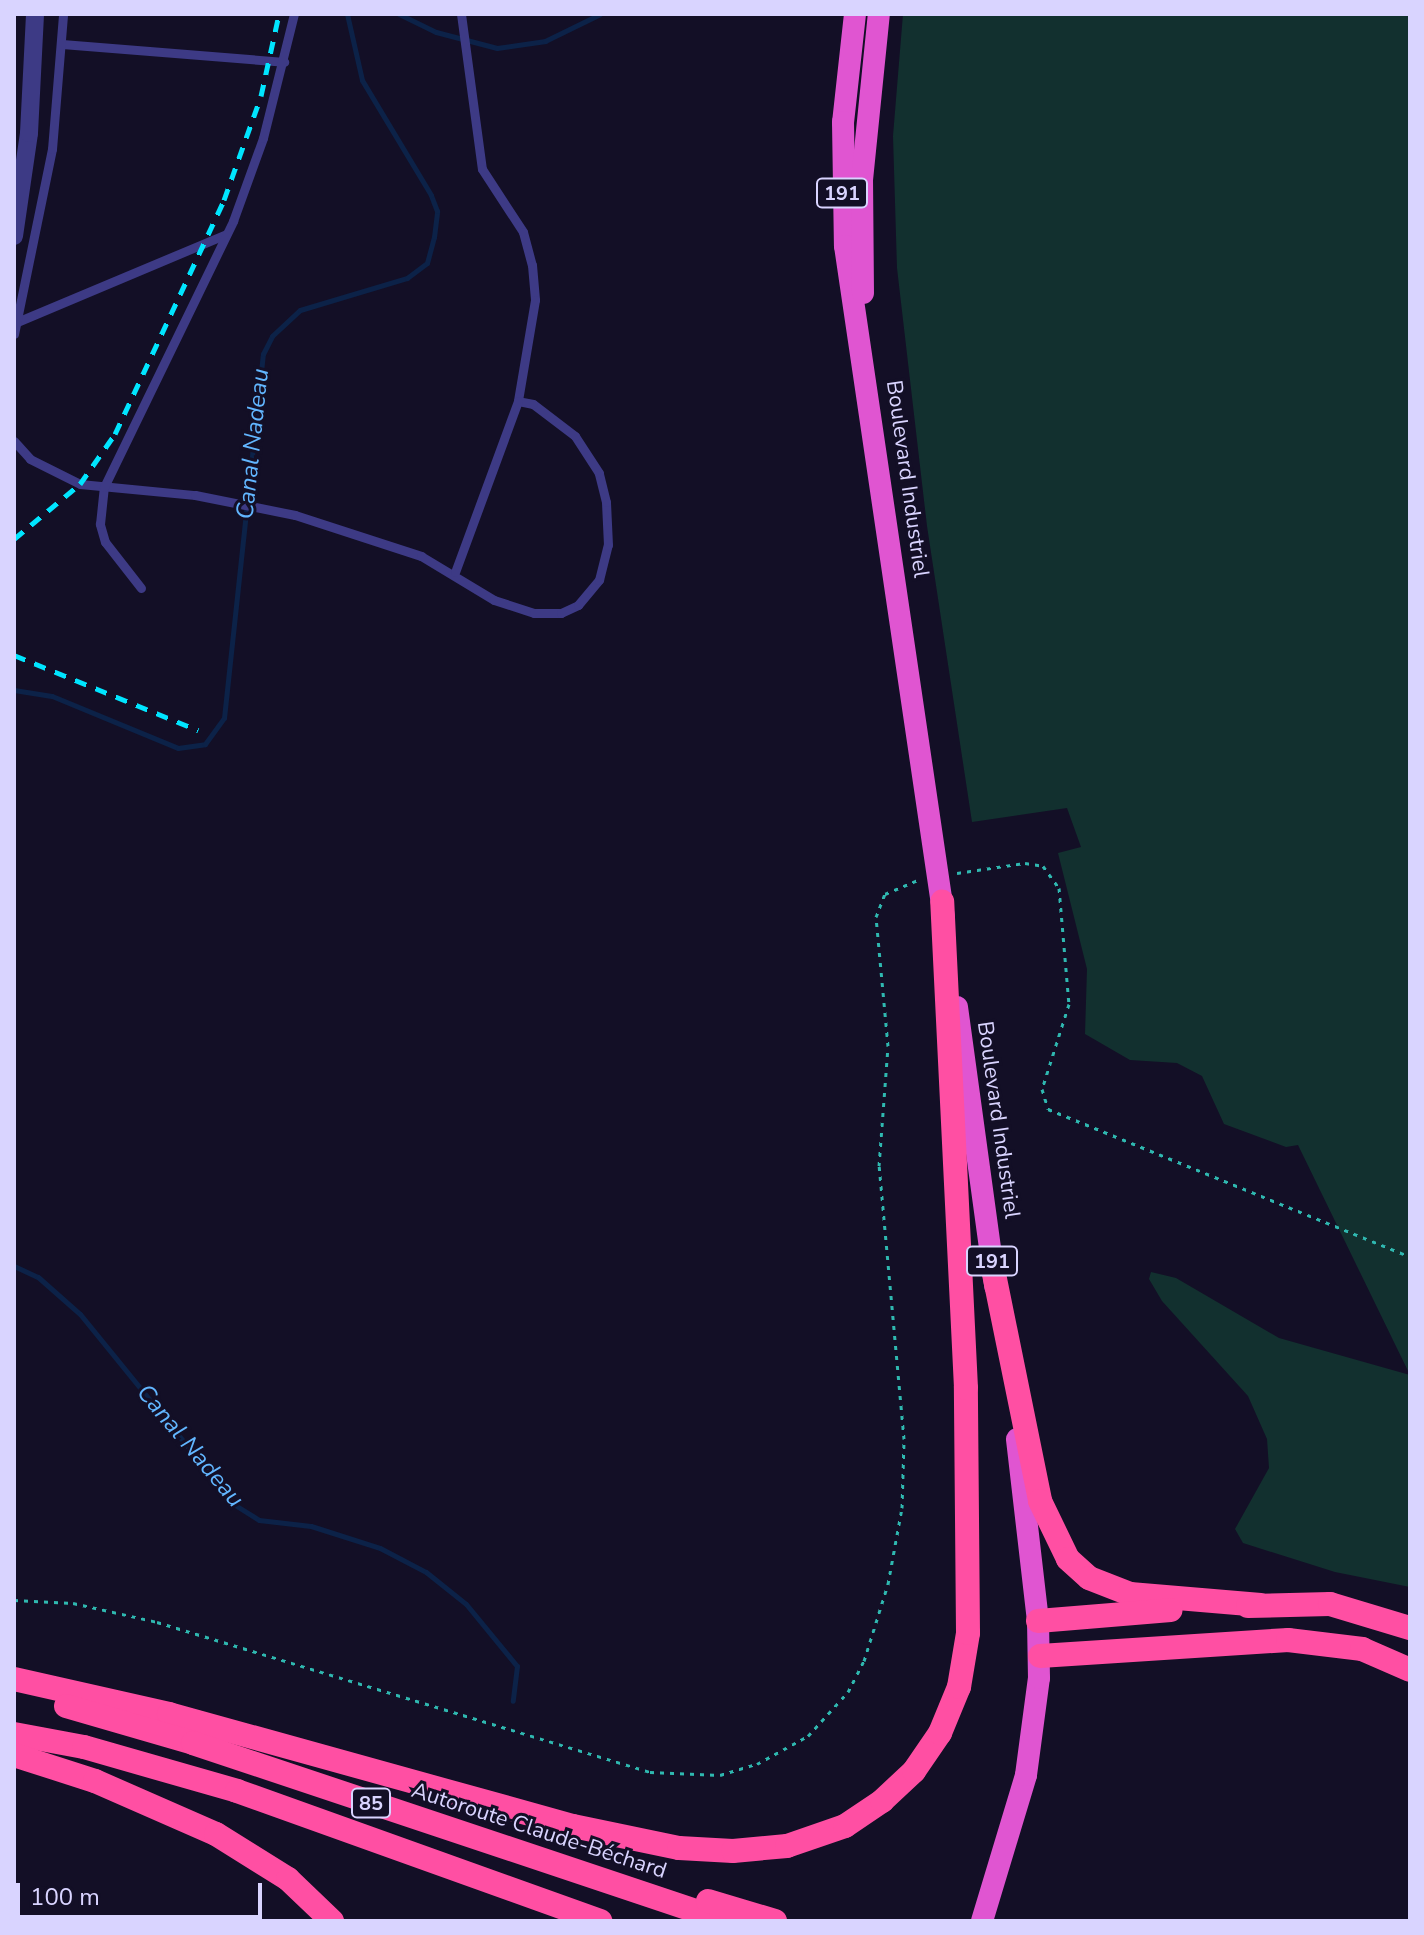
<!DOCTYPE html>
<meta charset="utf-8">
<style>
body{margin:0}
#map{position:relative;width:1424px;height:1935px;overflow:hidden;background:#130f26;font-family:"Nunito Sans",sans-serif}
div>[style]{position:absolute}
.green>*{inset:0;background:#12302f}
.stream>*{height:5px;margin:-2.5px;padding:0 2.5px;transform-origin:2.5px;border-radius:2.5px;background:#0c2248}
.path>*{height:3px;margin-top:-1.5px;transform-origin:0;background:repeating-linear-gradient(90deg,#2fb8b0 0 4px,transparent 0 10px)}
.service>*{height:9px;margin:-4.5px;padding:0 4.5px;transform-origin:4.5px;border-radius:4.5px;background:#3d3a85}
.minor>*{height:18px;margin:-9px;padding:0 9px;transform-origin:9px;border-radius:9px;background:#3d3a85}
.trunk>*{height:22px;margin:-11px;padding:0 11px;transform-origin:11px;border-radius:11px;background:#e055d1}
.motorway>*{height:24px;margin:-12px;padding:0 12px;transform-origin:12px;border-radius:12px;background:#ff4fa3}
.rail>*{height:5px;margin-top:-2.5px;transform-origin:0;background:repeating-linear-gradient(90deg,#00e5ff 0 12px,transparent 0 22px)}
span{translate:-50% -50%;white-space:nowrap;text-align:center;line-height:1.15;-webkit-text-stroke:6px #130f26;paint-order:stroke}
.shield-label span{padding:2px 6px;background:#130f26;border:2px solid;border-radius:6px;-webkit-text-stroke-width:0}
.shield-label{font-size:20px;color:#d9d4ff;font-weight:700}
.street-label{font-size:22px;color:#d9d4ff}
.water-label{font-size:24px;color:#62b6ff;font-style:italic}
.frame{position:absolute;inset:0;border:16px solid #d9d4ff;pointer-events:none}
.scale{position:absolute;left:16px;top:1883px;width:246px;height:36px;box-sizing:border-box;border:4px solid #d9d4ff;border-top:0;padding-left:10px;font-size:24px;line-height:28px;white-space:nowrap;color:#d9d4ff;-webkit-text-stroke:6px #130f26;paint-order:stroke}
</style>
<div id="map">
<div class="green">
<div style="clip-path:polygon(903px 14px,1410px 14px,1410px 1587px,1335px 1572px,1243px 1543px,1235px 1529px,1269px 1468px,1267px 1439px,1248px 1396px,1162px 1301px,1149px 1279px,1151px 1272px,1176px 1278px,1279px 1338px,1410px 1375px,1298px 1145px,1286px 1147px,1224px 1124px,1202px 1076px,1177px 1063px,1130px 1060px,1085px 1034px,1087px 969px,1058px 853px,1081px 847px,1067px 808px,972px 822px,927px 526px,897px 268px,893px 136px)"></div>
</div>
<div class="stream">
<div style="left:399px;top:14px;width:41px;rotate:25.9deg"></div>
<div style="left:436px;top:32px;width:63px;rotate:14.7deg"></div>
<div style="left:497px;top:48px;width:49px;rotate:-8.3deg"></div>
<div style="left:545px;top:41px;width:61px;rotate:-26.1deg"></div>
<div style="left:14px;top:690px;width:38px;rotate:9deg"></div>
<div style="left:52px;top:696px;width:136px;rotate:22.4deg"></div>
<div style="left:178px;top:748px;width:27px;rotate:-8deg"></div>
<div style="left:205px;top:744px;width:32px;rotate:-54deg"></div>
<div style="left:224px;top:718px;width:366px;rotate:-83.9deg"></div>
<div style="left:263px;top:354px;width:20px;rotate:-63deg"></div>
<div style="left:272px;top:336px;width:38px;rotate:-43deg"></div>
<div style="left:300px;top:310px;width:112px;rotate:-16.7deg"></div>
<div style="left:407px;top:278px;width:25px;rotate:-37deg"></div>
<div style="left:427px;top:263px;width:27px;rotate:-75deg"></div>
<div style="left:434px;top:237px;width:26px;rotate:-83deg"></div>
<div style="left:437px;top:211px;width:17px;rotate:-111deg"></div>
<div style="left:431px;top:195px;width:134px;rotate:-121deg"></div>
<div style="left:362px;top:80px;width:68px;rotate:-102.8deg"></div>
<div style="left:14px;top:1266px;width:26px;rotate:25deg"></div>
<div style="left:38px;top:1277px;width:56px;rotate:41.4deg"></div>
<div style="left:80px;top:1314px;width:246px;rotate:50.9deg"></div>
<div style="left:235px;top:1505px;width:28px;rotate:32deg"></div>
<div style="left:259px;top:1520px;width:52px;rotate:6.6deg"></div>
<div style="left:311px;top:1526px;width:72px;rotate:17.7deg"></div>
<div style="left:380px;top:1548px;width:52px;rotate:27.6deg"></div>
<div style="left:426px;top:1572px;width:51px;rotate:38.7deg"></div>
<div style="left:466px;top:1604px;width:80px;rotate:50.6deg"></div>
<div style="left:517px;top:1666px;width:35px;rotate:97deg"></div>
</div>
<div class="path">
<div style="left:957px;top:873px;width:69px;rotate:-8.4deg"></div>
<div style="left:1025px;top:863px;width:18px;rotate:9deg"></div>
<div style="left:1043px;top:866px;width:27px;rotate:54deg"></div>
<div style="left:1059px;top:888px;width:116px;rotate:85.1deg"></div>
<div style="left:1069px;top:1004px;width:89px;rotate:107.6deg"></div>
<div style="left:1042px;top:1089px;width:21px;rotate:73deg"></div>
<div style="left:1048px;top:1109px;width:391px;rotate:22.2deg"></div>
<div style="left:14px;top:1600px;width:59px;rotate:2.9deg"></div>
<div style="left:73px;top:1603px;width:86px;rotate:12.7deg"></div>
<div style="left:157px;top:1622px;width:515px;rotate:16.92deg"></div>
<div style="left:650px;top:1772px;width:70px;rotate:2.5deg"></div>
<div style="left:720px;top:1775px;width:39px;rotate:-17deg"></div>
<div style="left:757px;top:1764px;width:58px;rotate:-28.8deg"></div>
<div style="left:808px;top:1736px;width:59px;rotate:-47.7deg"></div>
<div style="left:848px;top:1692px;width:35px;rotate:-63deg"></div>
<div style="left:864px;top:1661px;width:81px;rotate:-72.7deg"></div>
<div style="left:888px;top:1584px;width:77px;rotate:-79.6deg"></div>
<div style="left:902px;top:1508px;width:69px;rotate:-88.3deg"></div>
<div style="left:904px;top:1439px;width:274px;rotate:-95.2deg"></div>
<div style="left:879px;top:1166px;width:120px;rotate:-85.7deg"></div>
<div style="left:888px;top:1046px;width:130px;rotate:-95.3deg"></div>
<div style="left:876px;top:917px;width:25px;rotate:-69deg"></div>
<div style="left:885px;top:894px;width:36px;rotate:-23deg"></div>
</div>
<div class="service">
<div style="left:461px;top:14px;width:156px;rotate:82.3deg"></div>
<div style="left:482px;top:169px;width:75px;rotate:56.9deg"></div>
<div style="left:523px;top:232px;width:34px;rotate:75deg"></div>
<div style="left:532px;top:265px;width:35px;rotate:85deg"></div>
<div style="left:535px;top:300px;width:102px;rotate:99.6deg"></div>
<div style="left:62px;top:44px;width:223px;rotate:4.6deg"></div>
<div style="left:17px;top:322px;width:227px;rotate:-22.8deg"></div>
<div style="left:14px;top:334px;width:189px;rotate:-78.4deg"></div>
<div style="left:52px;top:149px;width:135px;rotate:-85.3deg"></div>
<div style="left:14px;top:441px;width:24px;rotate:48deg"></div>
<div style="left:30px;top:459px;width:56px;rotate:26.6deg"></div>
<div style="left:80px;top:484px;width:116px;rotate:5.5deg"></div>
<div style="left:195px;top:495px;width:102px;rotate:11.3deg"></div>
<div style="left:295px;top:515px;width:133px;rotate:18deg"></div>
<div style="left:421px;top:556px;width:85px;rotate:31.1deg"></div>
<div style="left:494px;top:600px;width:42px;rotate:18deg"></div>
<div style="left:534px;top:613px;width:27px"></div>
<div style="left:561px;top:613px;width:19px;rotate:-25deg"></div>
<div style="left:578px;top:605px;width:33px;rotate:-50deg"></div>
<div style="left:599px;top:580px;width:36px;rotate:-76deg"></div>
<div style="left:608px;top:545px;width:43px;rotate:-92.7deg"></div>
<div style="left:606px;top:502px;width:30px;rotate:-104deg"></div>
<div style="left:599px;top:473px;width:44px;rotate:-123deg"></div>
<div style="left:575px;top:436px;width:53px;rotate:-142.7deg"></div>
<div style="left:533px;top:404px;width:15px;rotate:-169deg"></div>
<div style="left:518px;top:401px;width:182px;rotate:110.2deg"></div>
<div style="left:141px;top:588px;width:58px;rotate:-128deg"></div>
<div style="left:105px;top:542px;width:19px;rotate:-106deg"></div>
<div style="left:100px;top:524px;width:37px;rotate:-84deg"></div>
<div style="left:104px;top:487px;width:296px;rotate:-64.1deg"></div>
<div style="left:233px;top:221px;width:88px;rotate:-70.1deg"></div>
<div style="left:263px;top:138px;width:128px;rotate:-76deg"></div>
</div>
<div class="minor">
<div style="left:14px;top:236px;width:104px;rotate:-81.7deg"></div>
<div style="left:29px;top:133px;width:119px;rotate:-87.1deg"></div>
</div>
<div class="trunk">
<div style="left:855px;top:14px;width:109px;rotate:96.3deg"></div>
<div style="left:843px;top:122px;width:124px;rotate:89.1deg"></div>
<div style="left:845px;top:246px;width:679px;rotate:81.62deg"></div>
<div style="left:863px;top:293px;width:113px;rotate:-90.5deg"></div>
<div style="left:862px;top:180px;width:167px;rotate:-84.2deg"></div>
<div style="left:957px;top:1007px;width:282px;rotate:82.2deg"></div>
<div style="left:982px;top:1921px;width:152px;rotate:-73.2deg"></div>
<div style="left:1026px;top:1775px;width:98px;rotate:-82.4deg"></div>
<div style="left:1039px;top:1678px;width:57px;rotate:-91deg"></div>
<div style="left:1038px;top:1621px;width:183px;rotate:-96.6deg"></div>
</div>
<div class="motorway">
<div style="left:993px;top:1269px;width:237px;rotate:78.5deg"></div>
<div style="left:1040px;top:1501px;width:64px;rotate:64.2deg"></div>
<div style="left:1068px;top:1559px;width:28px;rotate:42deg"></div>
<div style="left:1089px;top:1578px;width:44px;rotate:21.3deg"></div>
<div style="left:1130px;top:1594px;width:131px;rotate:4.8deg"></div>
<div style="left:1248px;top:1606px;width:82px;rotate:-1.4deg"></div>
<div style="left:1330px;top:1604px;width:84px;rotate:16.7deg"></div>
<div style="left:1038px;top:1621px;width:133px;rotate:-4.7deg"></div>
<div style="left:1040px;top:1656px;width:249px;rotate:-3.7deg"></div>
<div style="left:1288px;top:1640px;width:75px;rotate:6.9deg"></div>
<div style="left:1362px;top:1649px;width:52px;rotate:23.6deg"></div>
<div style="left:14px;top:1679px;width:159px;rotate:12.7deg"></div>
<div style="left:169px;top:1714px;width:419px;rotate:15.5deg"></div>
<div style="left:573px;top:1826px;width:108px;rotate:11.7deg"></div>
<div style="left:679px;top:1848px;width:54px;rotate:3.2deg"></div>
<div style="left:733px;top:1851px;width:54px;rotate:-5.3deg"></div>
<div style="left:787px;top:1846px;width:61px;rotate:-19deg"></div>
<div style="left:845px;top:1826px;width:45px;rotate:-34deg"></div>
<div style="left:882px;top:1801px;width:44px;rotate:-43.2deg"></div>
<div style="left:914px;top:1771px;width:46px;rotate:-55.6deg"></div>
<div style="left:940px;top:1733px;width:50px;rotate:-67.6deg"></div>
<div style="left:959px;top:1687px;width:55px;rotate:-80.5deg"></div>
<div style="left:968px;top:1633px;width:245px;rotate:-90.5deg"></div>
<div style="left:966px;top:1388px;width:487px;rotate:-92.8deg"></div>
<div style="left:66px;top:1706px;width:132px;rotate:16.2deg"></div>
<div style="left:193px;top:1743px;width:562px;rotate:18.47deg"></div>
<div style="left:14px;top:1734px;width:71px;rotate:10.5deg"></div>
<div style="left:84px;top:1747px;width:159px;rotate:16deg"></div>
<div style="left:237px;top:1791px;width:386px;rotate:19.7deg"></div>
<div style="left:14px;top:1755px;width:85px;rotate:17.8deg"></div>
<div style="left:95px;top:1781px;width:132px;rotate:23.7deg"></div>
<div style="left:216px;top:1834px;width:85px;rotate:32deg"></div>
<div style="left:288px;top:1879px;width:61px;rotate:43.7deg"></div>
<div style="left:708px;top:1901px;width:70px;rotate:16.6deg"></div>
</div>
<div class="rail">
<div style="left:14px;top:539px;width:86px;rotate:-39.8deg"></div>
<div style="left:80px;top:484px;width:61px;rotate:-55deg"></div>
<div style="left:115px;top:434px;width:258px;rotate:-65deg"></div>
<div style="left:224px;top:200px;width:110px;rotate:-70.4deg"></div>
<div style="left:261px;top:96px;width:84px;rotate:-77.6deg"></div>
<div style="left:14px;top:655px;width:199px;rotate:22.2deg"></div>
</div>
<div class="shield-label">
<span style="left:842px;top:193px">191</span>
<span style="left:992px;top:1261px">191</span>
<span style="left:371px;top:1803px">85</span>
</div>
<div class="street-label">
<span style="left:907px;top:479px;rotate:82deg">Boulevard Industriel</span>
<span style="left:998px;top:1120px;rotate:82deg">Boulevard Industriel</span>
<span style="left:539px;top:1831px;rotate:18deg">Autoroute Claude-Béchard</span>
</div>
<div class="water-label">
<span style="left:253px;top:444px;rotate:-84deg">Canal Nadeau</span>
<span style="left:190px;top:1446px;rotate:50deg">Canal Nadeau</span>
</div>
<div class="frame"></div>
<div class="scale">100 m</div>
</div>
